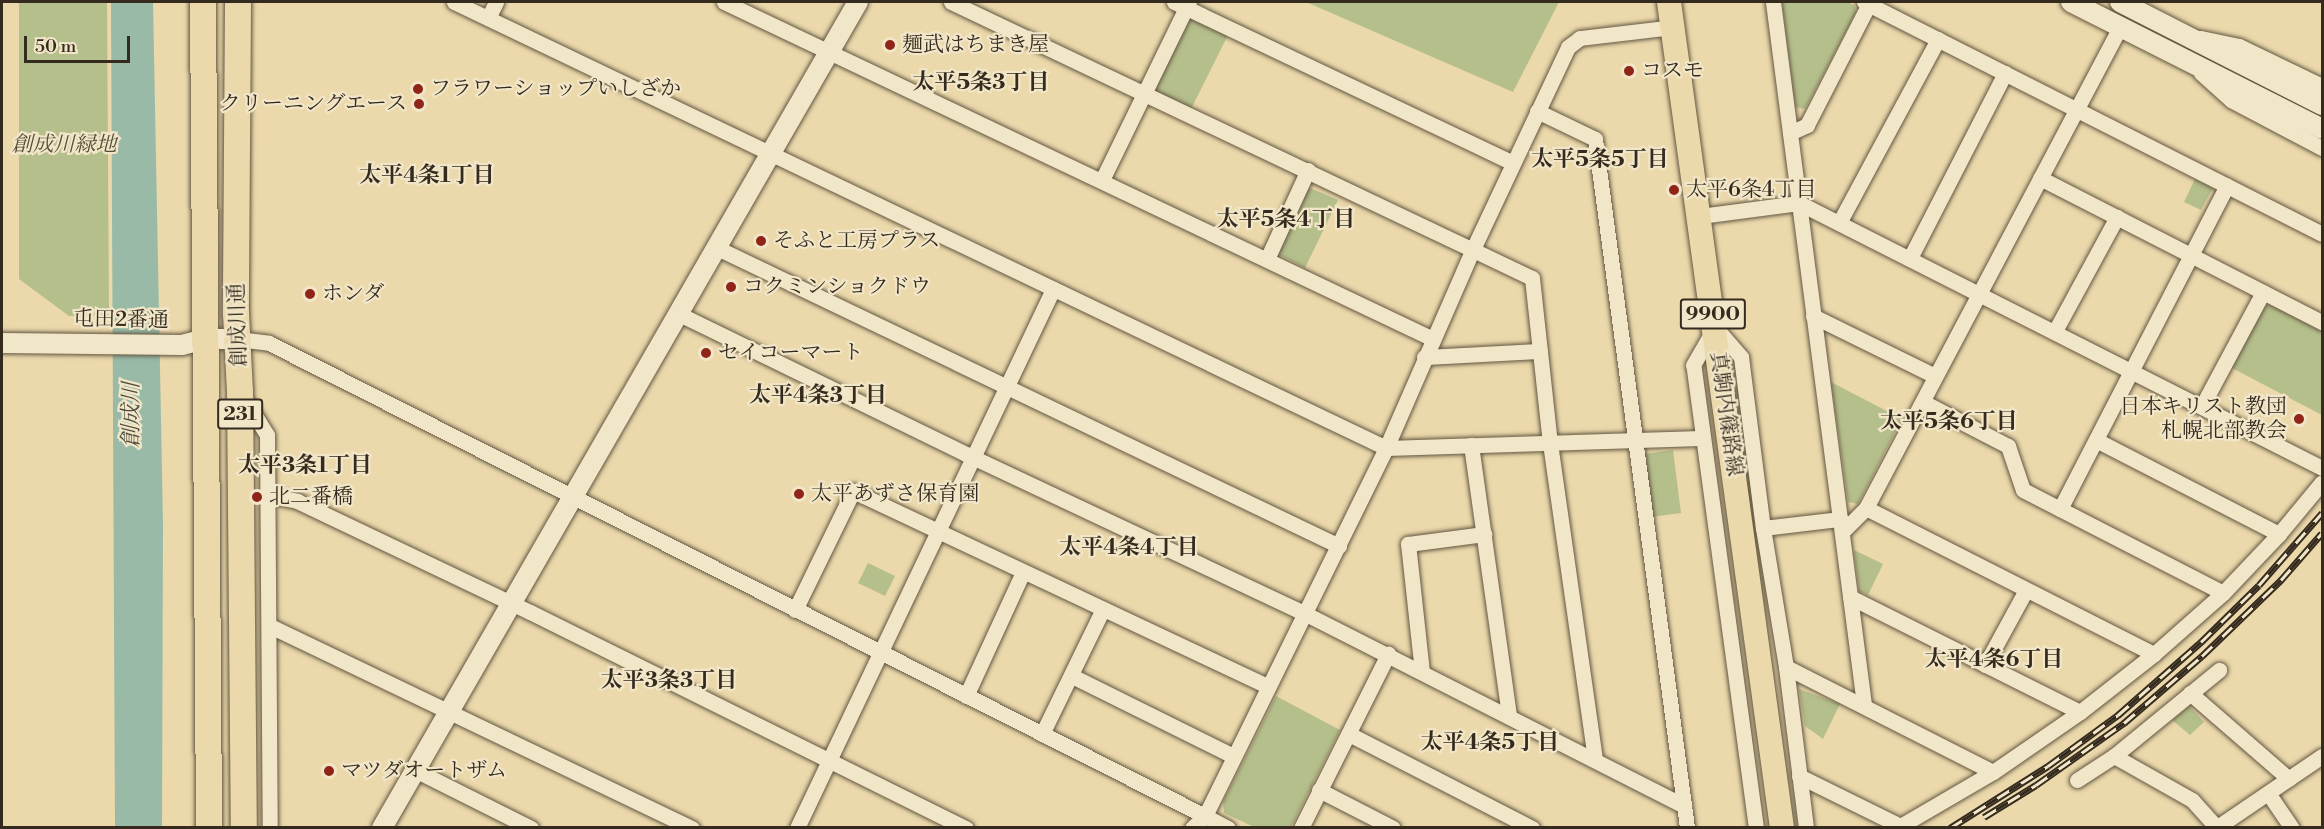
<!DOCTYPE html>
<meta charset="utf-8">
<style>
body{margin:0}
#map{position:relative;width:2324px;height:829px;overflow:hidden;background:#ebd8ab;font-family:"Libre Bodoni","Noto Serif JP",serif}
div>[style]{position:absolute}
.green>*{inset:0;background:#b5bf8b}
.water>*{inset:0;background:#98baa7}
.roads{filter:drop-shadow(0 0 2px #625641) drop-shadow(0 0 2px #625641)}
.minor>*{height:15px;margin:-7.5px;padding:0 7.5px;transform-origin:7.5px;border-radius:7.5px;background:#f2e6c8}
.tertiary>*{height:20px;margin:-10px;padding:0 10px;transform-origin:10px;border-radius:10px;background:#f2e6c8}
.primary>*{height:24px;margin:-12px;padding:0 12px;transform-origin:12px;border-radius:12px;background:#ebd8ab}
.trunk>*{height:26px;margin:-13px;padding:0 13px;transform-origin:13px;border-radius:13px;background:#ebd8ab}
.rail>*{height:7px;margin-top:-3.5px;transform-origin:0;background:repeating-linear-gradient(90deg,#f2e6c8 0 14px,#342a1e 0 28px);box-sizing:border-box;border-block:2px solid #342a1e}
.dots>*{width:16px;height:16px;translate:-50% -50%;box-sizing:border-box;border:3px solid #f2e6c8;border-radius:50%}
span{translate:-50% -50%;white-space:nowrap;text-align:center;line-height:1.15;-webkit-text-stroke:4.5px #f2e6c8;paint-order:stroke}
.shield-label span{padding:2px 4px;background:#f2e6c8;border:2px solid;border-radius:4px;-webkit-text-stroke-width:0}
.shield-label{font-size:20px;color:#342a1e;font-weight:700}
.poi-label{font-size:21px;color:#342a1e}
.left{translate:0 -50%;text-align:left}
.right{translate:-100% -50%;text-align:right}
.park-label{font-size:21px;color:#544f39;font-style:italic}
.street-label{font-size:21px;color:#342a1e}
.neighbourhood-label{font-size:22px;color:#342a1e;font-weight:700}
.water-label{font-size:22px;color:#4d4e40;font-style:italic}
.frame{position:absolute;inset:0;border:3px solid #342a1e;pointer-events:none}
.scale{position:absolute;left:24px;top:36px;width:106px;height:27px;box-sizing:border-box;border:3px solid #342a1e;border-top:0;padding-left:8px;font-size:18px;line-height:21px;white-space:nowrap;color:#342a1e;-webkit-text-stroke:4px #f2e6c8;paint-order:stroke}
</style>
<div id="map">
<div class="green">
<div style="clip-path:polygon(19px 2px,107px 2px,109px 315px,69px 316px,19px 279px)"></div>
<div style="clip-path:polygon(1306px 2px,1559px 2px,1513px 92px)"></div>
<div style="clip-path:polygon(1782px 2px,1847px 2px,1854px 5px,1856px 12px,1805px 109px,1795px 107px)"></div>
<div style="clip-path:polygon(1186px 7px,1231px 29px,1189px 113px,1144px 92px)"></div>
<div style="clip-path:polygon(2195px 179px,2213px 188px,2201px 210px,2184px 202px)"></div>
<div style="clip-path:polygon(1308px 187px,1338px 200px,1305px 268px,1276px 253px)"></div>
<div style="clip-path:polygon(2271px 305px,2322px 331px,2322px 415px,2232px 368px,2264px 307px)"></div>
<div style="clip-path:polygon(1831px 382px,1902px 419px,1858px 504px,1848px 502px)"></div>
<div style="clip-path:polygon(1673px 450px,1681px 513px,1651px 517px,1643px 454px)"></div>
<div style="clip-path:polygon(1854px 550px,1883px 564px,1868px 595px,1859px 591px)"></div>
<div style="clip-path:polygon(868px 563px,895px 576px,885px 596px,858px 583px)"></div>
<div style="clip-path:polygon(1799px 689px,1840px 704px,1823px 739px,1805px 726px)"></div>
<div style="clip-path:polygon(1276px 696px,1340px 730px,1291px 827px,1254px 827px,1224px 813px,1223px 802px)"></div>
<div style="clip-path:polygon(2189px 706px,2204px 722px,2190px 735px,2172px 720px)"></div>
</div>
<div class="water">
<div style="clip-path:polygon(111px 2px,153px 2px,163px 525px,162px 827px,115px 827px)"></div>
</div>
<div class="roads">
<div class="minor">
<div style="left:454px;top:2px;width:1033px;rotate:25.57deg"></div>
<div style="left:1386px;top:448px;width:315px;rotate:-1.8deg"></div>
<div style="left:724px;top:2px;width:785px;rotate:25.42deg"></div>
<div style="left:951px;top:2px;width:643px;rotate:25.41deg"></div>
<div style="left:1532px;top:278px;width:166px;rotate:83.8deg"></div>
<div style="left:1550px;top:443px;width:320px;rotate:81.9deg"></div>
<div style="left:1174px;top:2px;width:375px;rotate:25.4deg"></div>
<div style="left:1773px;top:2px;width:709px;rotate:82.62deg"></div>
<div style="left:1864px;top:2px;width:513px;rotate:26.86deg"></div>
<div style="left:488px;top:18px;width:18px;rotate:-63deg"></div>
<div style="left:2201px;top:38px;width:39px;rotate:12deg"></div>
<div style="left:2239px;top:46px;width:92px;rotate:25.7deg"></div>
<div style="left:2201px;top:73px;width:40px;rotate:42deg"></div>
<div style="left:2231px;top:100px;width:103px;rotate:27.8deg"></div>
<div style="left:1537px;top:111px;width:64px;rotate:25.8deg"></div>
<div style="left:1595px;top:139px;width:695px;rotate:82.39deg"></div>
<div style="left:1790px;top:133px;width:19px;rotate:-25deg"></div>
<div style="left:1807px;top:125px;width:136px;rotate:-62.9deg"></div>
<div style="left:2040px;top:178px;width:317px;rotate:27.1deg"></div>
<div style="left:1102px;top:180px;width:198px;rotate:-64deg"></div>
<div style="left:1700px;top:216px;width:100px;rotate:-7.5deg"></div>
<div style="left:1799px;top:203px;width:586px;rotate:26.87deg"></div>
<div style="left:1839px;top:223px;width:209px;rotate:-61.7deg"></div>
<div style="left:715px;top:247px;width:692px;rotate:25.6deg"></div>
<div style="left:1910px;top:258px;width:208px;rotate:-62.8deg"></div>
<div style="left:1267px;top:259px;width:98px;rotate:-65.3deg"></div>
<div style="left:677px;top:313px;width:322px;rotate:26deg"></div>
<div style="left:966px;top:454px;width:376px;rotate:25.2deg"></div>
<div style="left:1306px;top:614px;width:424px;rotate:26.9deg"></div>
<div style="left:1813px;top:316px;width:136px;rotate:26.2deg"></div>
<div style="left:2055px;top:331px;width:130px;rotate:-61.5deg"></div>
<div style="left:238px;top:339px;width:31px;rotate:7deg"></div>
<div style="left:269px;top:343px;width:1049px;rotate:26.81deg"></div>
<div style="left:1205px;top:816px;width:410px;rotate:-63.8deg"></div>
<div style="left:1386px;top:448px;width:217px;rotate:-66.4deg"></div>
<div style="left:1473px;top:249px;width:223px;rotate:-64.8deg"></div>
<div style="left:1568px;top:47px;width:15px;rotate:-37deg"></div>
<div style="left:1580px;top:38px;width:94px;rotate:-6.7deg"></div>
<div style="left:1424px;top:357px;width:116px;rotate:-3deg"></div>
<div style="left:243px;top:396px;width:46px;rotate:58.4deg"></div>
<div style="left:267px;top:435px;width:393px;rotate:89.6deg"></div>
<div style="left:1923px;top:402px;width:96px;rotate:27.4deg"></div>
<div style="left:2008px;top:446px;width:46px;rotate:71.2deg"></div>
<div style="left:2023px;top:490px;width:225px;rotate:27.2deg"></div>
<div style="left:2202px;top:406px;width:129px;rotate:-61.8deg"></div>
<div style="left:2096px;top:440px;width:206px;rotate:27.2deg"></div>
<div style="left:1471px;top:445px;width:274px;rotate:82deg"></div>
<div style="left:267px;top:495px;width:31px;rotate:11deg"></div>
<div style="left:297px;top:501px;width:258px;rotate:25.5deg"></div>
<div style="left:530px;top:612px;width:487px;rotate:26.4deg"></div>
<div style="left:1866px;top:508px;width:323px;rotate:26.9deg"></div>
<div style="left:2060px;top:509px;width:364px;rotate:-62.7deg"></div>
<div style="left:1763px;top:528px;width:78px;rotate:-6.7deg"></div>
<div style="left:1842px;top:532px;width:34px;rotate:-45deg"></div>
<div style="left:1866px;top:508px;width:544px;rotate:-62.16deg"></div>
<div style="left:1850px;top:597px;width:257px;rotate:26.6deg"></div>
<div style="left:795px;top:610px;width:132px;rotate:-64deg"></div>
<div style="left:853px;top:491px;width:459px;rotate:25.2deg"></div>
<div style="left:270px;top:626px;width:468px;rotate:25.6deg"></div>
<div style="left:1985px;top:665px;width:85px;rotate:-61.3deg"></div>
<div style="left:1786px;top:667px;width:232px;rotate:26.9deg"></div>
<div style="left:1422px;top:672px;width:129px;rotate:-96.2deg"></div>
<div style="left:1408px;top:544px;width:77px;rotate:-7.5deg"></div>
<div style="left:1072px;top:676px;width:180px;rotate:26.4deg"></div>
<div style="left:2190px;top:693px;width:131px;rotate:41deg"></div>
<div style="left:966px;top:696px;width:136px;rotate:-65.3deg"></div>
<div style="left:1042px;top:734px;width:139px;rotate:-64deg"></div>
<div style="left:1349px;top:734px;width:206px;rotate:27.2deg"></div>
<div style="left:2114px;top:756px;width:90px;rotate:29.4deg"></div>
<div style="left:2192px;top:800px;width:36px;rotate:48deg"></div>
<div style="left:415px;top:770px;width:130px;rotate:26.6deg"></div>
<div style="left:1799px;top:776px;width:113px;rotate:26.3deg"></div>
<div style="left:2077px;top:780px;width:44px;rotate:-33deg"></div>
<div style="left:2114px;top:756px;width:136px;rotate:-39.3deg"></div>
<div style="left:1319px;top:790px;width:83px;rotate:27.2deg"></div>
<div style="left:2268px;top:793px;width:42px;rotate:55.6deg"></div>
<div style="left:797px;top:828px;width:597px;rotate:-64.59deg"></div>
<div style="left:1192px;top:828px;width:18px;rotate:-43deg"></div>
<div style="left:1205px;top:816px;width:26px;rotate:28deg"></div>
<div style="left:1301px;top:828px;width:195px;rotate:-63.4deg"></div>
<div style="left:1756px;top:828px;width:467px;rotate:-97.7deg"></div>
<div style="left:1693px;top:365px;width:44px;rotate:-59.9deg"></div>
<div style="left:1715px;top:327px;width:40px;rotate:49deg"></div>
<div style="left:1741px;top:357px;width:172px;rotate:82.7deg"></div>
<div style="left:1763px;top:528px;width:141px;rotate:80.6deg"></div>
<div style="left:1786px;top:667px;width:162px;rotate:82.9deg"></div>
<div style="left:1897px;top:828px;width:111px;rotate:-30.3deg"></div>
<div style="left:1993px;top:772px;width:106px;rotate:-34.6deg"></div>
<div style="left:2080px;top:712px;width:94px;rotate:-38.1deg"></div>
<div style="left:2154px;top:654px;width:92px;rotate:-41.5deg"></div>
<div style="left:2223px;top:593px;width:81px;rotate:-46.5deg"></div>
<div style="left:2279px;top:534px;width:67px;rotate:-50.4deg"></div>
<div style="left:2216px;top:828px;width:128px;rotate:-34.2deg"></div>
</div>
<div class="tertiary">
<div style="left:2071px;top:2px;width:281px;rotate:26.8deg"></div>
<div style="left:2120px;top:2px;width:227px;rotate:27deg"></div>
<div style="left:2px;top:343px;width:180px;rotate:0.6deg"></div>
<div style="left:182px;top:345px;width:23px;rotate:-15deg"></div>
<div style="left:204px;top:339px;width:34px"></div>
<div style="left:382px;top:828px;width:953px;rotate:-60.05deg"></div>
</div>
<div class="primary">
<div style="left:1669px;top:2px;width:834px;rotate:82.21deg"></div>
</div>
<div class="trunk">
<div style="left:203px;top:2px;width:826px;rotate:89.58deg"></div>
<div style="left:238px;top:2px;width:311px;rotate:90.4deg"></div>
<div style="left:236px;top:313px;width:78px;rotate:87.1deg"></div>
<div style="left:240px;top:391px;width:437px;rotate:89.5deg"></div>
</div>
</div>
<div class="rail">
<div style="left:1984px;top:817px;width:61px;rotate:-31.6deg"></div>
<div style="left:2036px;top:785px;width:108px;rotate:-35.2deg"></div>
<div style="left:2124px;top:723px;width:103px;rotate:-40.7deg"></div>
<div style="left:2202px;top:656px;width:110px;rotate:-43.9deg"></div>
<div style="left:2281px;top:580px;width:62px;rotate:-48.9deg"></div>
<div style="left:1950px;top:828px;width:116px;rotate:-32.3deg"></div>
<div style="left:2048px;top:766px;width:87px;rotate:-36.1deg"></div>
<div style="left:2118px;top:715px;width:111px;rotate:-41.3deg"></div>
<div style="left:2201px;top:642px;width:81px;rotate:-44.5deg"></div>
<div style="left:2259px;top:585px;width:96px;rotate:-48.8deg"></div>
</div>
<div class="dots">
<div style="left:890px;top:45px;background:#8f2418"></div>
<div style="left:1629px;top:71px;background:#8f2418"></div>
<div style="left:418px;top:89px;background:#8f2418"></div>
<div style="left:419px;top:104px;background:#8f2418"></div>
<div style="left:1674px;top:190px;background:#8f2418"></div>
<div style="left:761px;top:241px;background:#8f2418"></div>
<div style="left:731px;top:287px;background:#8f2418"></div>
<div style="left:310px;top:294px;background:#8f2418"></div>
<div style="left:706px;top:353px;background:#8f2418"></div>
<div style="left:2299px;top:419px;background:#8f2418"></div>
<div style="left:799px;top:494px;background:#8f2418"></div>
<div style="left:257px;top:497px;background:#8f2418"></div>
<div style="left:329px;top:771px;background:#8f2418"></div>
</div>
<div class="shield-label">
<span style="left:1713px;top:314px">9900</span>
<span style="left:240px;top:414px">231</span>
</div>
<div class="poi-label">
<span class="left" style="left:902px;top:45px">麺武はちまき屋</span>
<span class="left" style="left:1641px;top:71px">コスモ</span>
<span class="left" style="left:430px;top:89px">フラワーショップいしざか</span>
<span class="right" style="left:407px;top:104px">クリーニングエース</span>
<span class="left" style="left:1686px;top:190px">太平6条4丁目</span>
<span class="left" style="left:773px;top:241px">そふと工房プラス</span>
<span class="left" style="left:743px;top:287px">コクミンショクドウ</span>
<span class="left" style="left:322px;top:294px">ホンダ</span>
<span class="left" style="left:718px;top:353px">セイコーマート</span>
<span class="right" style="left:2287px;top:419px">日本キリスト教団<br>札幌北部教会</span>
<span class="left" style="left:811px;top:494px">太平あずさ保育園</span>
<span class="left" style="left:269px;top:497px">北二番橋</span>
<span class="left" style="left:341px;top:771px">マツダオートザム</span>
</div>
<div class="park-label">
<span style="left:64px;top:145px">創成川緑地</span>
</div>
<div class="street-label">
<span style="left:121px;top:320px;rotate:1deg">屯田2番通</span>
<span style="left:238px;top:325px;rotate:-92deg">創成川通</span>
<span style="left:1726px;top:414px;rotate:82deg">真駒内篠路線</span>
</div>
<div class="neighbourhood-label">
<span style="left:981px;top:83px">太平5条3丁目</span>
<span style="left:1600px;top:160px">太平5条5丁目</span>
<span style="left:427px;top:176px">太平4条1丁目</span>
<span style="left:1286px;top:220px">太平5条4丁目</span>
<span style="left:818px;top:396px">太平4条3丁目</span>
<span style="left:1949px;top:422px">太平5条6丁目</span>
<span style="left:305px;top:466px">太平3条1丁目</span>
<span style="left:1129px;top:548px">太平4条4丁目</span>
<span style="left:1994px;top:660px">太平4条6丁目</span>
<span style="left:669px;top:681px">太平3条3丁目</span>
<span style="left:1490px;top:743px">太平4条5丁目</span>
</div>
<div class="water-label">
<span style="left:132px;top:415px;rotate:-90deg">創成川</span>
</div>
<div class="frame"></div>
<div class="scale">50 m</div>
</div>
